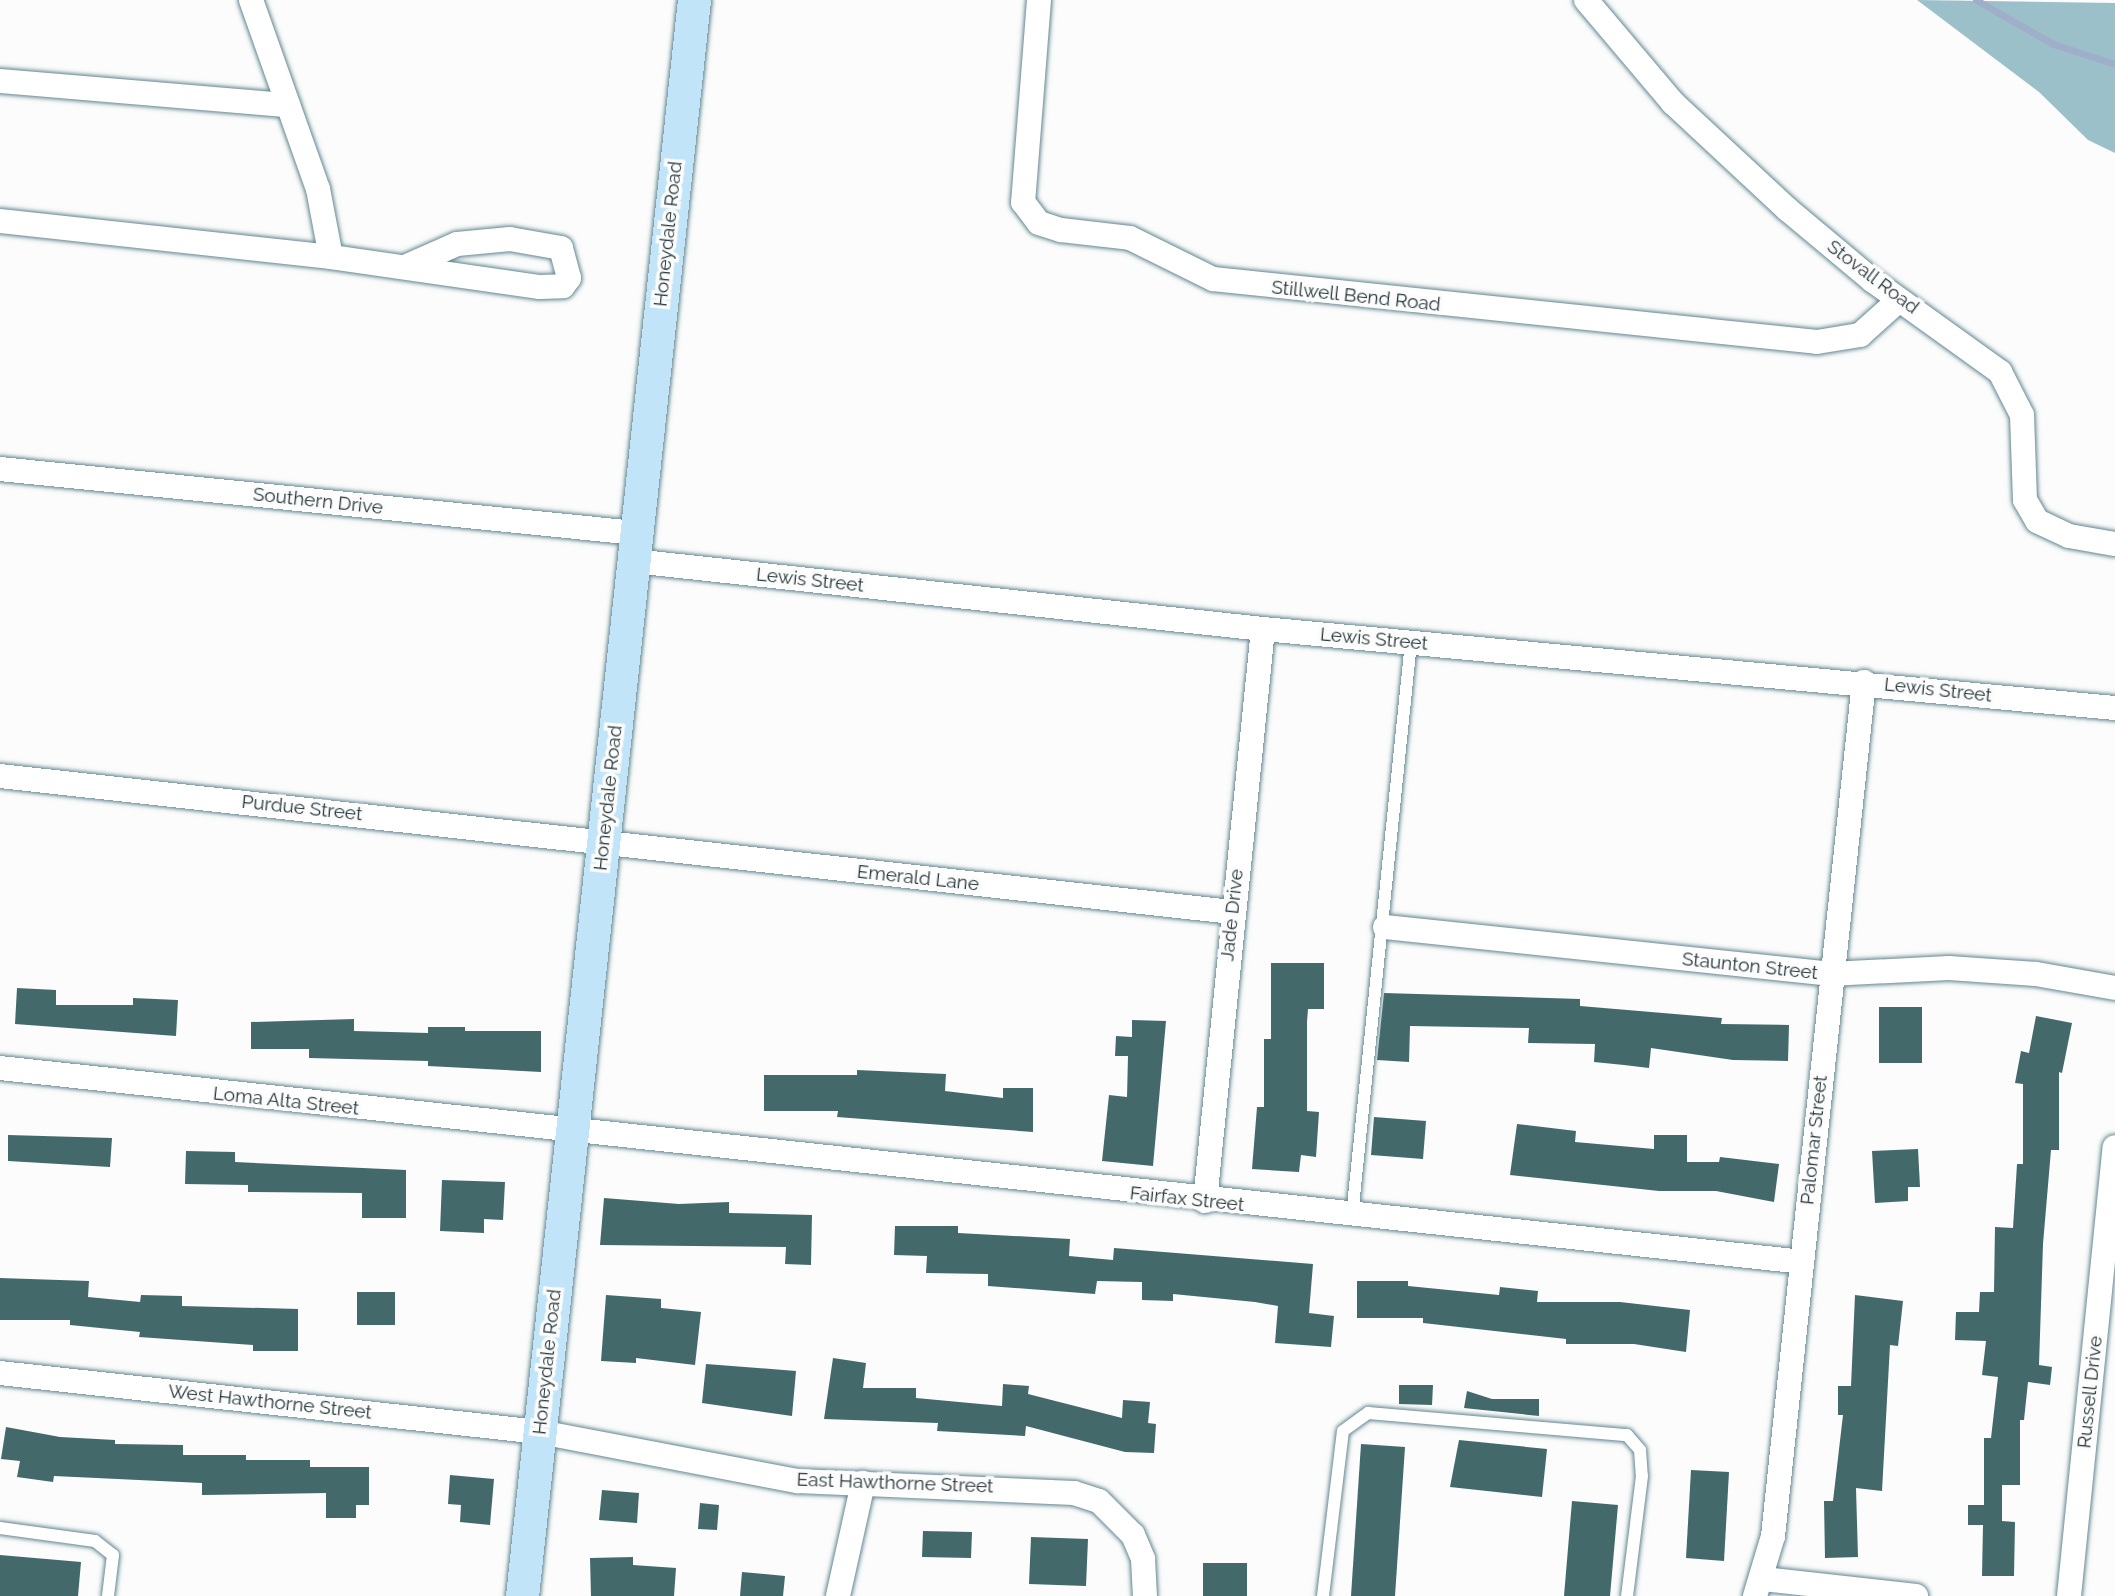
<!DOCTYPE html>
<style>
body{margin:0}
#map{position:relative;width:2115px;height:1596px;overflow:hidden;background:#fbfcfb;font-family:Raleway,sans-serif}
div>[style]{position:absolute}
.forest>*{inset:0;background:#9cc0ca}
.stream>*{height:7px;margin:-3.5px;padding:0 3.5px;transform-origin:3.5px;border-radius:3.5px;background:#9fafc9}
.building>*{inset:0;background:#43696a}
.roads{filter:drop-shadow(0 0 2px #638792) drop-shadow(0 0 2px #638792)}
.lane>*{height:12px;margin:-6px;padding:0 6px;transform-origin:6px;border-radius:6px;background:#fff}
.street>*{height:24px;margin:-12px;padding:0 12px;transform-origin:12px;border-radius:12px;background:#fff}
.secondary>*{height:33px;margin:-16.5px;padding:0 16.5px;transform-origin:16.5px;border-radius:16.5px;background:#c1e4f8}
span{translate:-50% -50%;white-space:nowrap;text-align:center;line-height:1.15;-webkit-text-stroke:7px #fbfcfb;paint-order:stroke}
.street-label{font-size:19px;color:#27363b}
</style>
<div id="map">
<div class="forest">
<div style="clip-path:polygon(1917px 0,2115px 3px,2115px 153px,2088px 140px,2039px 92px)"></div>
</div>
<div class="stream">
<div style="left:1976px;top:0;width:89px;rotate:29.7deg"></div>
<div style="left:2053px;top:44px;width:65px;rotate:17.9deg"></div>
</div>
<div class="building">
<div style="clip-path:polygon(1271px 963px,1324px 963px,1324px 1009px,1308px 1009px,1307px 1022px,1307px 1111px,1319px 1112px,1316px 1157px,1301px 1155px,1299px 1172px,1252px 1169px,1257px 1107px,1264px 1107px,1264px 1039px,1271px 1039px)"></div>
<div style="clip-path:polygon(17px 988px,56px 990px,56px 1005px,133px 1005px,133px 998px,178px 1000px,176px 1036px,15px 1024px)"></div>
<div style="clip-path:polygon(1384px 993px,1580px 999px,1580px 1006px,1722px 1018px,1721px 1024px,1789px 1025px,1788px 1061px,1733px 1060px,1651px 1048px,1649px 1068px,1624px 1065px,1594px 1062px,1595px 1044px,1528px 1043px,1529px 1028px,1410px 1026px,1409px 1062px,1377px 1060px)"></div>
<div style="clip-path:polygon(1879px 1007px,1922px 1007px,1922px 1063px,1879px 1063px)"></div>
<div style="clip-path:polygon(2036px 1016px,2072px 1023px,2062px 1073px,2059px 1072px,2059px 1150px,2051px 1150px,2043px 1244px,2039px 1365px,2052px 1367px,2050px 1385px,2028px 1382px,2024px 1420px,2020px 1420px,2020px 1485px,2002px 1485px,2002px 1521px,2015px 1522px,2014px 1576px,1982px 1576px,1983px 1525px,1968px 1525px,1968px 1505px,1984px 1505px,1984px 1438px,1991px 1438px,1998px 1377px,1982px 1375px,1986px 1341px,1955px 1340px,1956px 1312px,1979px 1312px,1980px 1292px,1994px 1292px,1995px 1227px,2013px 1228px,2017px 1164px,2023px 1164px,2023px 1084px,2015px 1083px,2021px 1051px,2029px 1053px)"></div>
<div style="clip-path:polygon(354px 1019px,354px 1031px,428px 1033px,428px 1027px,465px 1027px,465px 1031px,541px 1031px,541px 1072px,428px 1066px,428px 1061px,309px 1058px,309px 1049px,251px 1049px,251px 1022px)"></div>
<div style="clip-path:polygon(1132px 1020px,1166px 1021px,1153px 1166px,1102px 1161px,1109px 1095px,1127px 1097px,1128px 1056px,1115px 1056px,1116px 1036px,1132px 1037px)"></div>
<div style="clip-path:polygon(857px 1070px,946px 1074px,945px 1091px,1003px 1098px,1003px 1088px,1033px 1088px,1033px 1132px,837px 1117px,838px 1111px,764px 1111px,764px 1075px,857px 1075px)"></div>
<div style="clip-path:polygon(1374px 1117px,1426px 1121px,1423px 1159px,1371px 1155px)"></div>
<div style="clip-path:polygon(1517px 1124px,1576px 1131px,1575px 1142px,1654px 1149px,1654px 1135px,1687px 1135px,1687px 1162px,1719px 1162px,1720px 1157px,1779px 1164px,1774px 1202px,1716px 1191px,1659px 1191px,1510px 1175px)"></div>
<div style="clip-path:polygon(8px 1135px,112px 1138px,110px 1167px,8px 1161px)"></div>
<div style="clip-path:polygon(1918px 1149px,1920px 1187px,1908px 1187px,1908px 1201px,1875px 1203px,1872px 1151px)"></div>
<div style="clip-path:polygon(186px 1151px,235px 1152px,235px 1162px,406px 1170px,406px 1218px,362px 1218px,362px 1193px,248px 1192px,248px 1185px,185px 1184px)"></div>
<div style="clip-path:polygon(442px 1180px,505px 1182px,503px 1220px,484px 1219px,484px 1233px,440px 1231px)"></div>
<div style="clip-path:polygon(604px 1198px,679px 1204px,729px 1202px,729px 1213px,812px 1215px,811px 1265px,785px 1264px,786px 1247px,600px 1245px)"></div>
<div style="clip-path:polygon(895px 1226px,958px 1226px,958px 1233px,1070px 1239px,1069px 1256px,1113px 1260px,1114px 1248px,1313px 1264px,1309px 1313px,1334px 1316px,1331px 1347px,1275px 1343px,1278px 1306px,1255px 1302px,1173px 1294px,1173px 1301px,1142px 1300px,1142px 1282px,1097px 1281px,1095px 1294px,988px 1286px,988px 1274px,926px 1273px,927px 1256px,894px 1255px)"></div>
<div style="clip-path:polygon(0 1278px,89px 1281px,88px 1297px,140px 1302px,141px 1295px,182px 1296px,182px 1306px,298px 1309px,298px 1351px,253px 1351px,253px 1345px,139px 1337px,140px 1332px,70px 1325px,70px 1320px,0 1320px)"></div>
<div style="clip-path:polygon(1357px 1281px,1408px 1281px,1408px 1286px,1499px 1295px,1500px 1287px,1538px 1291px,1537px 1302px,1620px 1302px,1690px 1310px,1686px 1352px,1634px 1344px,1566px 1344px,1566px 1339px,1423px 1323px,1423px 1318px,1357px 1318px)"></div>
<div style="clip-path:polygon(357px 1292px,395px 1292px,395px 1325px,357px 1325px)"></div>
<div style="clip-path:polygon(606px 1295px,661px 1299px,661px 1308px,701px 1312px,695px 1365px,636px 1358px,636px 1363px,601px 1361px)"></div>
<div style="clip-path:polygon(1855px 1295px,1903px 1301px,1898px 1346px,1890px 1345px,1882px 1491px,1856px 1488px,1858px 1557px,1825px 1558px,1824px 1501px,1833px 1501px,1843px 1415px,1838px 1415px,1838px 1386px,1851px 1386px)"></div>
<div style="clip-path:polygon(833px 1358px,866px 1363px,863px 1388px,916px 1388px,916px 1398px,1002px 1406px,1003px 1384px,1029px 1386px,1028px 1394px,1122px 1418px,1123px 1400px,1150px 1402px,1148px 1423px,1156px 1424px,1154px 1453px,1125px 1452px,1026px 1426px,1025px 1436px,937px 1431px,938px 1423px,824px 1419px)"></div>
<div style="clip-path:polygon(706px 1364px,796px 1371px,792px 1416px,702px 1403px)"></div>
<div style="clip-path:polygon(1399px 1385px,1433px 1385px,1432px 1405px,1399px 1404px)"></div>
<div style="clip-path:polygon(1467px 1391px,1492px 1399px,1539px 1399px,1539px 1416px,1464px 1408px)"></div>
<div style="clip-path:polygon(6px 1427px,60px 1437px,115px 1440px,115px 1444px,183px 1445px,183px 1455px,246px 1455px,246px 1460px,310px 1460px,310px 1467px,369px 1467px,369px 1505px,356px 1505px,356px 1518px,326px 1518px,326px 1493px,202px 1495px,202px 1483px,54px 1476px,53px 1482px,17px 1477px,20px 1461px,1px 1459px)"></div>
<div style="clip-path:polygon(1459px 1440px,1547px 1449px,1542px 1497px,1450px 1487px)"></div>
<div style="clip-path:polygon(1361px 1444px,1405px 1447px,1395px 1596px,1351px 1596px)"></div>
<div style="clip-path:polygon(1691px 1470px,1729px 1472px,1724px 1561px,1686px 1558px)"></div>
<div style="clip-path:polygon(450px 1475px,494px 1479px,490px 1525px,460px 1522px,461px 1505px,448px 1504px)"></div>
<div style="clip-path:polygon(602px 1490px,639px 1493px,637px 1523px,599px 1520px)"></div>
<div style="clip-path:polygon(1572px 1501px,1618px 1505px,1610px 1596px,1564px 1596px)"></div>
<div style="clip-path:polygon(700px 1503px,719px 1505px,717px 1530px,698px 1529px)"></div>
<div style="clip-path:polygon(923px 1531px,972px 1532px,971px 1558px,922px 1557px)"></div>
<div style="clip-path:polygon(1031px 1537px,1088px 1539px,1086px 1586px,1029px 1584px)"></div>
<div style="clip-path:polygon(0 1555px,81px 1562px,78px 1596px,0 1596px)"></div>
<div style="clip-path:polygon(633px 1557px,633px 1565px,676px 1568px,674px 1596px,591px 1596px,590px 1558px)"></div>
<div style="clip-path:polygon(1203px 1563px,1247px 1563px,1247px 1596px,1203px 1596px)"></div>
<div style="clip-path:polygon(742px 1572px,785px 1576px,783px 1596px,740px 1596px)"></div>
</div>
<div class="roads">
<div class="lane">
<div style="left:1352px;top:1216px;width:577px;rotate:-84.13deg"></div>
<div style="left:0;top:1528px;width:96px;rotate:7.8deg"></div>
<div style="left:95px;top:1541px;width:23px;rotate:38deg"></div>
<div style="left:113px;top:1555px;width:41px;rotate:97deg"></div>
<div style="left:1323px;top:1596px;width:166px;rotate:-83.1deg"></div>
<div style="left:1343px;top:1431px;width:31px;rotate:-36deg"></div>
<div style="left:1368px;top:1413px;width:260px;rotate:4.9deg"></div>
<div style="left:1627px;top:1435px;width:20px;rotate:49deg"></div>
<div style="left:1640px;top:1450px;width:26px;rotate:86deg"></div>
<div style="left:1642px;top:1476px;width:121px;rotate:97.1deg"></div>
</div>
<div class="street">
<div style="left:251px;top:0;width:201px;rotate:70.5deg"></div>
<div style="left:318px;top:189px;width:69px;rotate:79.2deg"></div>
<div style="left:331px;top:257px;width:211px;rotate:8.2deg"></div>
<div style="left:540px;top:287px;width:23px;rotate:-2deg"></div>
<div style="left:563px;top:286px;width:10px;rotate:-53deg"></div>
<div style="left:569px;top:278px;width:31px;rotate:-105deg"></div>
<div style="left:561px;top:248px;width:52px;rotate:-170deg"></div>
<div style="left:510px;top:239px;width:53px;rotate:174.6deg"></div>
<div style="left:457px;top:244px;width:57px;rotate:156.1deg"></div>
<div style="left:1039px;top:0;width:203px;rotate:94.5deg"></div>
<div style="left:1023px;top:202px;width:26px;rotate:53deg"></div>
<div style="left:1039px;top:223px;width:23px;rotate:18deg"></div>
<div style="left:1061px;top:230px;width:69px;rotate:6.6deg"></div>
<div style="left:1130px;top:238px;width:93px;rotate:26.3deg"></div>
<div style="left:1213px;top:279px;width:607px;rotate:5.95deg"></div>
<div style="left:1817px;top:342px;width:44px;rotate:-9.2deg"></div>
<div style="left:1860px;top:335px;width:52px;rotate:-41.9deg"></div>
<div style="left:1586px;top:0;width:135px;rotate:49.8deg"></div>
<div style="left:1673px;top:103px;width:156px;rotate:42.9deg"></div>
<div style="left:1787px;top:209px;width:111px;rotate:39.9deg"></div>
<div style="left:1872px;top:280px;width:158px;rotate:35.7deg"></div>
<div style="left:2000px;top:372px;width:48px;rotate:62.9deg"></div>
<div style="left:2022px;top:415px;width:85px;rotate:88deg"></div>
<div style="left:2025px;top:500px;width:24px;rotate:60deg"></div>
<div style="left:2037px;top:521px;width:35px;rotate:25deg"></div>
<div style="left:2069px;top:536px;width:47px;rotate:9.9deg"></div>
<div style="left:0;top:81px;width:289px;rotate:4.8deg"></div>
<div style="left:0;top:221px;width:333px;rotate:6.2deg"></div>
<div style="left:0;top:469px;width:639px;rotate:5.75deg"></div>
<div style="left:633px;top:561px;width:634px;rotate:6.16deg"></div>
<div style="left:1263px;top:629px;width:856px;rotate:5.3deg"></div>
<div style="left:0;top:776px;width:1239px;rotate:6.3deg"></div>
<div style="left:1385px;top:927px;width:447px;rotate:6deg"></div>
<div style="left:1830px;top:974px;width:119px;rotate:-2.9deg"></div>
<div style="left:1949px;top:968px;width:87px;rotate:3.9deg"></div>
<div style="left:2036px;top:974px;width:80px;rotate:10deg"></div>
<div style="left:0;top:1068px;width:1812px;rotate:6.14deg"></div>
<div style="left:1205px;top:1201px;width:575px;rotate:-84.21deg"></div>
<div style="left:0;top:1373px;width:543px;rotate:6.24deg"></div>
<div style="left:540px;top:1432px;width:262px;rotate:10.8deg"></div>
<div style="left:797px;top:1481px;width:277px;rotate:2.5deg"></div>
<div style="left:1074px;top:1493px;width:26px;rotate:18deg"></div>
<div style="left:1099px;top:1501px;width:48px;rotate:45deg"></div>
<div style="left:1133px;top:1535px;width:26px;rotate:67deg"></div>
<div style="left:1143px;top:1559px;width:37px;rotate:87deg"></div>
<div style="left:1763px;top:1579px;width:154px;rotate:6.3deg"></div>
<div style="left:838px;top:1596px;width:116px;rotate:-77.5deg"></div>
<div style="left:1755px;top:1596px;width:63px;rotate:-73.3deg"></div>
<div style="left:1773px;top:1536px;width:859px;rotate:-83.92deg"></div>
<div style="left:2069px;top:1596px;width:451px;rotate:-84.2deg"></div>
</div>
<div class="secondary">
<div style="left:522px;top:1596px;width:1605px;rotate:-83.85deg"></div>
</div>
</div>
<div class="street-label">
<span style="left:668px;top:234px;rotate:-84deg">Honeydale Road</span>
<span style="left:1873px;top:277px;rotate:37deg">Stovall Road</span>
<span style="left:1356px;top:296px;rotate:6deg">Stillwell Bend Road</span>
<span style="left:318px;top:501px;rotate:6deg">Southern Drive</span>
<span style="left:810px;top:580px;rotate:6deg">Lewis Street</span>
<span style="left:1374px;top:639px;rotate:5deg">Lewis Street</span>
<span style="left:1938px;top:690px;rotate:6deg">Lewis Street</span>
<span style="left:608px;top:798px;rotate:-84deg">Honeydale Road</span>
<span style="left:302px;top:808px;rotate:6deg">Purdue Street</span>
<span style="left:918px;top:878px;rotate:6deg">Emerald Lane</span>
<span style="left:1232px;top:915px;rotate:-84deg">Jade Drive</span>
<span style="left:1750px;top:966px;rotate:6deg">Staunton Street</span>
<span style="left:286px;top:1101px;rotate:6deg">Loma Alta Street</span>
<span style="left:1814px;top:1140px;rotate:-84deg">Palomar Street</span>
<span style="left:1187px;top:1199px;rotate:6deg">Fairfax Street</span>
<span style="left:547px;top:1362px;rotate:-84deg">Honeydale Road</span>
<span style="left:2090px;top:1392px;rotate:-84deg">Russell Drive</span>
<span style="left:270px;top:1402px;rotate:6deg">West Hawthorne Street</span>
<span style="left:895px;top:1483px;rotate:2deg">East Hawthorne Street</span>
</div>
</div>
